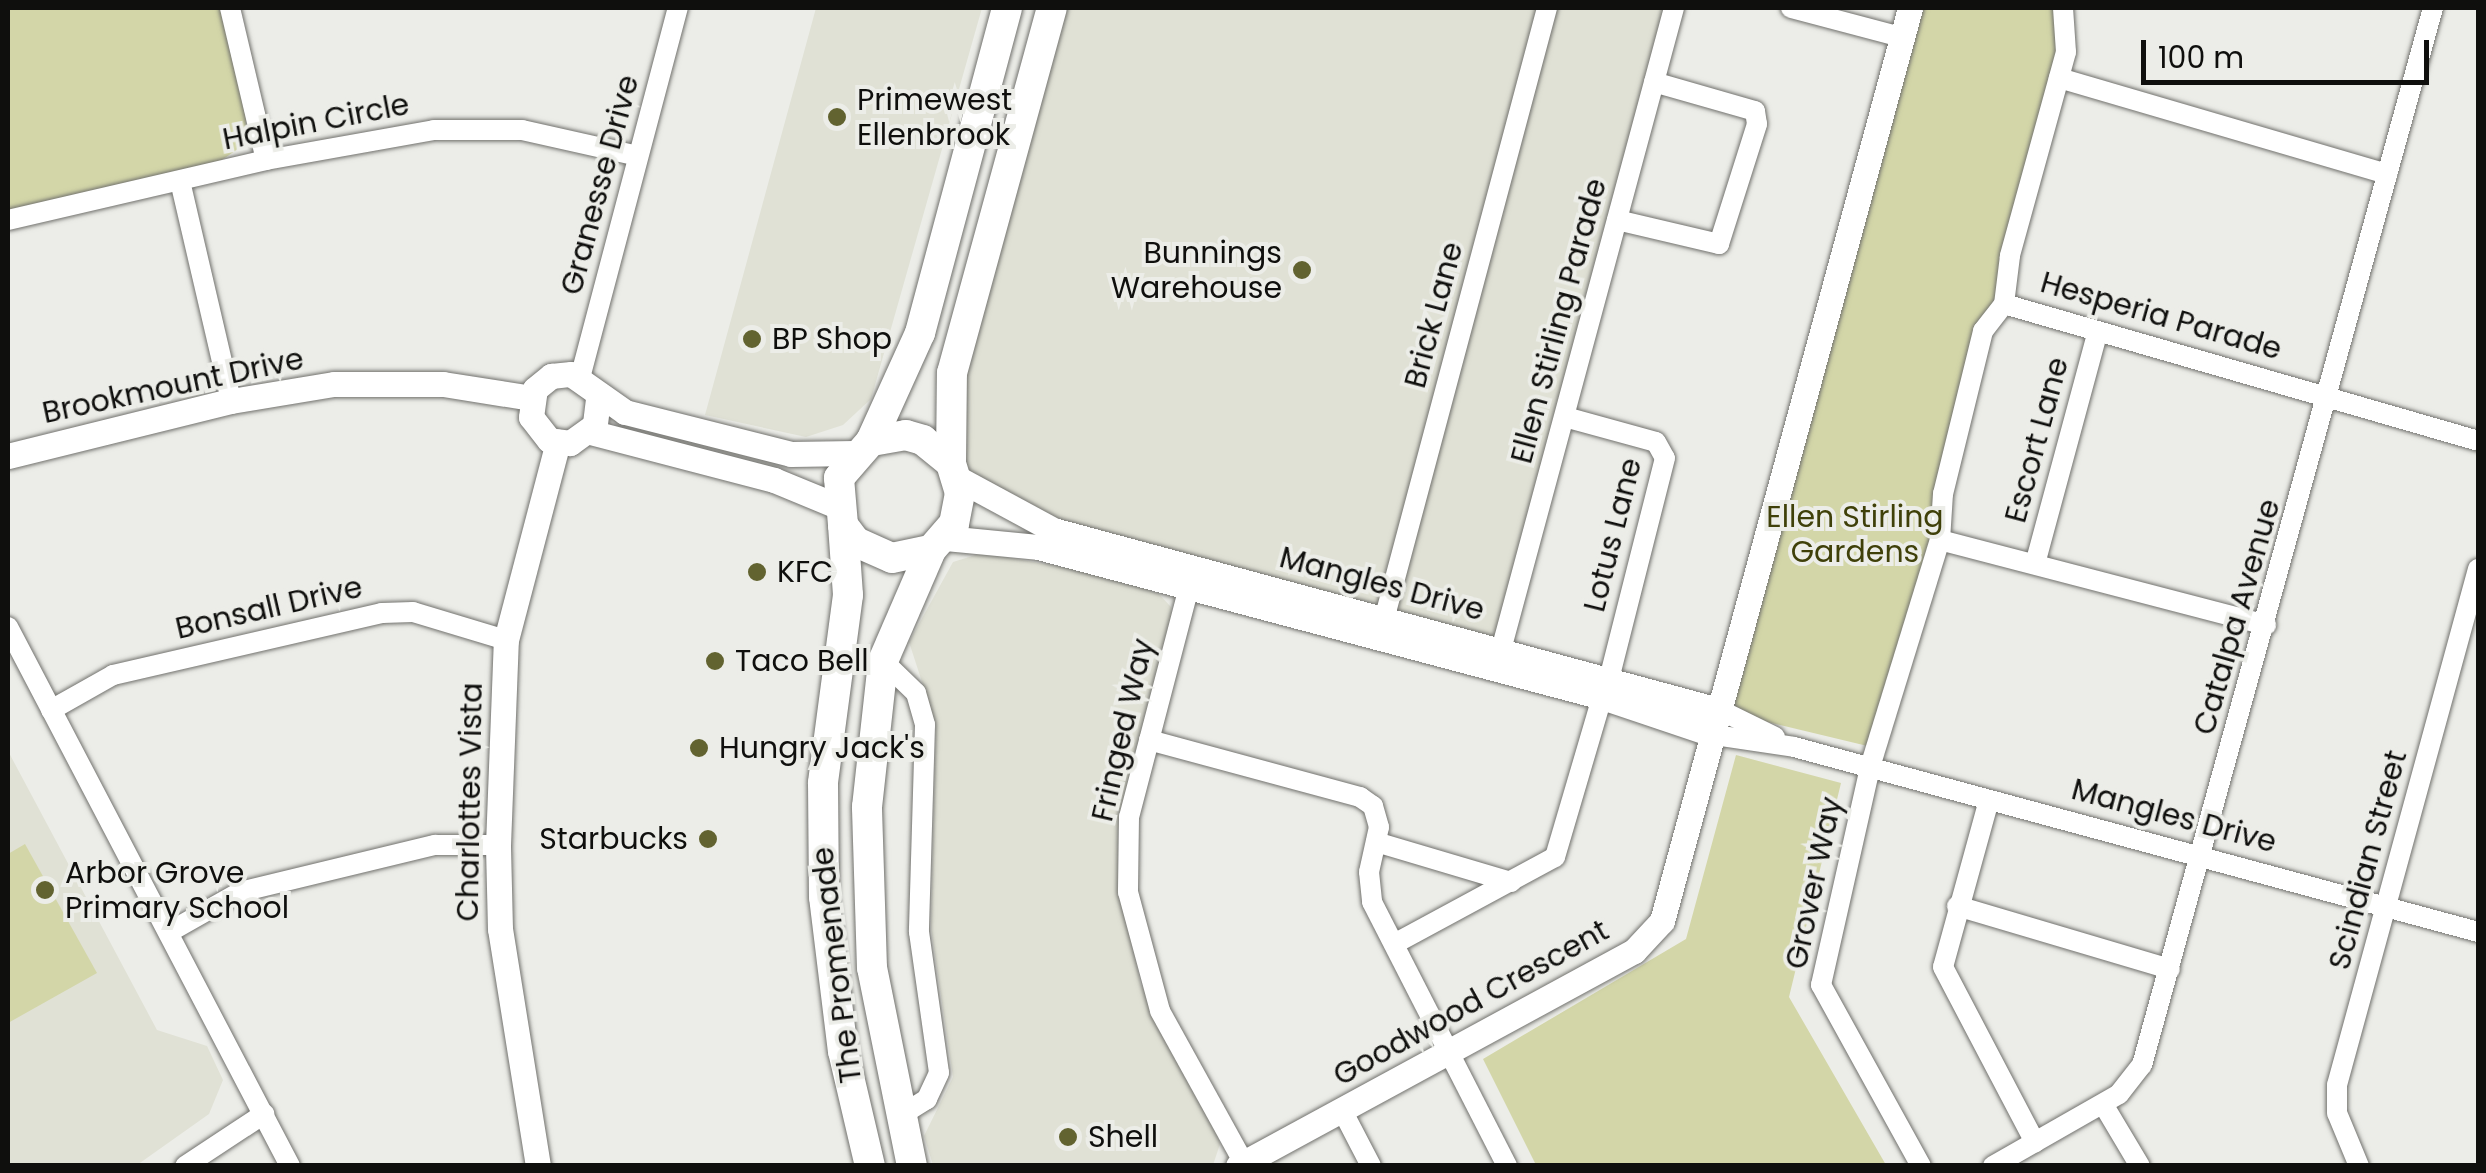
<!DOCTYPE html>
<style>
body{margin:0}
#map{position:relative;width:2486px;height:1173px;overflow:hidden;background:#ecede8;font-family:Poppins,sans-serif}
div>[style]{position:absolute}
.built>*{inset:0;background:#e0e1d5}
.green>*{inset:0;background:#d3d6a8}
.roads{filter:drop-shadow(0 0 2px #71716d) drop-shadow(0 0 2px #71716d)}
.minor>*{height:20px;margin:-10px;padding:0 10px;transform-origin:10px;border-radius:10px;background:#fff}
.tertiary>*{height:25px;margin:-12.5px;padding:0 12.5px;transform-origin:12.5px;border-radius:12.5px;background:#fff}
.secondary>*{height:30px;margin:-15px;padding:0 15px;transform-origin:15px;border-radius:15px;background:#fff}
.dots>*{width:28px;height:28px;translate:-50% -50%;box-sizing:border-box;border:5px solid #ecede8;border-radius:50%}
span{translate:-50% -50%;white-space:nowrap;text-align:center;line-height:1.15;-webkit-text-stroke:8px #ecede8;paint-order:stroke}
.poi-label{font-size:30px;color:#0f0f0d}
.left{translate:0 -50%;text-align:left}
.right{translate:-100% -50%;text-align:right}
.street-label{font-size:30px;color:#0f0f0d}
.park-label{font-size:30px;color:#3f4009}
.frame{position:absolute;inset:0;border:10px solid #0f0f0d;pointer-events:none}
.scale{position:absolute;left:2141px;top:40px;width:288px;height:45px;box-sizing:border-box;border:5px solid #0f0f0d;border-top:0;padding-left:12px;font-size:30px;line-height:35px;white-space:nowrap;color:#0f0f0d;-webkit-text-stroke:8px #ecede8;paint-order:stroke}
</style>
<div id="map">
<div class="built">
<div style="clip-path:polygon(816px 8px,982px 8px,871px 399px,843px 425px,806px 437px,705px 415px)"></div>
<div style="clip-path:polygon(1052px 8px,1674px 8px,1501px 650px,1053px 530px,957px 478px,949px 404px)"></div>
<div style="clip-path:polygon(982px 553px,1108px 575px,1159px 594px,1171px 607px,1173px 624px,1118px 829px,1118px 863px,1140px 983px,1216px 1128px,1220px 1144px,1213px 1165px,933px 1165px,924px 1136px,953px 1077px,931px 928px,936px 725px,909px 642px,953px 562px)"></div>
<div style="clip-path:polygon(8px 751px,157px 1030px,207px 1046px,223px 1080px,209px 1114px,137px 1165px,8px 1165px)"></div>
</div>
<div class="green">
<div style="clip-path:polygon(8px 8px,220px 8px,246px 118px,245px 144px,219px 162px,8px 213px)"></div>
<div style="clip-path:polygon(1910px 8px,2063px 8px,2067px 16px,1880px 749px,1722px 711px)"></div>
<div style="clip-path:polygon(1736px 755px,1841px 783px,1789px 997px,1886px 1165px,1536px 1165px,1483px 1059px,1686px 939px)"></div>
<div style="clip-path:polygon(25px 844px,97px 973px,8px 1023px,8px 854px)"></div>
</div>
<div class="roads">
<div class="minor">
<div style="left:230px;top:8px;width:156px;rotate:76.7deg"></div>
<div style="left:1791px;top:8px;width:114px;rotate:14.8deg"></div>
<div style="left:2063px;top:8px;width:44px;rotate:86.1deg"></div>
<div style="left:2066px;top:52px;width:212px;rotate:105.4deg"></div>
<div style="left:2010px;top:256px;width:48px;rotate:97.1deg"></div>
<div style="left:2004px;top:304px;width:493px;rotate:16.1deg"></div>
<div style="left:2059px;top:78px;width:342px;rotate:16.3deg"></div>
<div style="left:180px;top:181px;width:226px;rotate:76.9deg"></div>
<div style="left:8px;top:220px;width:265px;rotate:-13.1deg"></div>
<div style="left:266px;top:160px;width:171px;rotate:-10.1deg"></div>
<div style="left:434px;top:130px;width:88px"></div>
<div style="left:522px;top:130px;width:119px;rotate:12.6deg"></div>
<div style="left:1617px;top:220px;width:105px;rotate:13.2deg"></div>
<div style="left:1719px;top:244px;width:126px;rotate:-72.4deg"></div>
<div style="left:1757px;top:124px;width:13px;rotate:-99deg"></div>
<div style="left:1755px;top:111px;width:105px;rotate:-164deg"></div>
<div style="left:580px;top:378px;width:383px;rotate:-75.2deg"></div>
<div style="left:1565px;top:417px;width:94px;rotate:15.4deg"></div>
<div style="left:1656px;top:442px;width:18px;rotate:61deg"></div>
<div style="left:1665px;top:458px;width:228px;rotate:104.2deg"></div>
<div style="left:1940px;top:540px;width:46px;rotate:-86.3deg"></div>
<div style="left:1943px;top:494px;width:168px;rotate:-76.2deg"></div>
<div style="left:1983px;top:331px;width:34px;rotate:-52deg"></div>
<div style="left:2035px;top:564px;width:241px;rotate:-74.9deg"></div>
<div style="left:1189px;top:587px;width:238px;rotate:104.6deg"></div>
<div style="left:1129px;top:817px;width:75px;rotate:90.8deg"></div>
<div style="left:1128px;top:892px;width:123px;rotate:74.9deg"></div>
<div style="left:1160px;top:1011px;width:174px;rotate:61.1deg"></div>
<div style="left:8px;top:627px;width:608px;rotate:62.38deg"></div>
<div style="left:1381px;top:631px;width:645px;rotate:-75.08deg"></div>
<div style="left:1501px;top:650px;width:665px;rotate:-74.92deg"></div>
<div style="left:883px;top:661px;width:46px;rotate:44.1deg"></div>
<div style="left:916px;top:693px;width:33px;rotate:74deg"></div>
<div style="left:925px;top:725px;width:207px;rotate:91.7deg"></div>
<div style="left:919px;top:932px;width:142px;rotate:81.9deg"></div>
<div style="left:939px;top:1073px;width:29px;rotate:115deg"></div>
<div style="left:927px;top:1099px;width:34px;rotate:148deg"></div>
<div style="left:51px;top:710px;width:71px;rotate:-29.4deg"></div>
<div style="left:113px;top:675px;width:276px;rotate:-13deg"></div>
<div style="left:382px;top:613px;width:31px;rotate:-2deg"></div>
<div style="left:413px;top:612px;width:97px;rotate:16.8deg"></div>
<div style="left:1722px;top:711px;width:59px;rotate:26.1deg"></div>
<div style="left:1715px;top:735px;width:80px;rotate:8.6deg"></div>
<div style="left:1794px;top:747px;width:709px;rotate:15.13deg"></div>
<div style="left:1149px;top:740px;width:219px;rotate:15.1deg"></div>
<div style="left:1360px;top:797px;width:16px;rotate:35deg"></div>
<div style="left:1373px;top:806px;width:22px;rotate:74deg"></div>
<div style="left:1379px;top:827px;width:46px;rotate:102.5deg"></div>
<div style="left:1369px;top:872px;width:30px;rotate:84deg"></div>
<div style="left:1372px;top:902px;width:297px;rotate:62.9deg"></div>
<div style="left:1989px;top:800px;width:173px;rotate:105.4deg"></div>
<div style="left:1943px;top:967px;width:198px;rotate:62.3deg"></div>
<div style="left:1376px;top:842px;width:141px;rotate:16.5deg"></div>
<div style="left:1957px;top:906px;width:222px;rotate:16.5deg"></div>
<div style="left:171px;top:931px;width:79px;rotate:-29.5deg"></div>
<div style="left:240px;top:892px;width:201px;rotate:-13.6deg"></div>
<div style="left:435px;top:845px;width:63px"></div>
<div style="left:1394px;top:944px;width:183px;rotate:-28.4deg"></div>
<div style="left:1555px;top:857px;width:167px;rotate:-73.6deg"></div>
<div style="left:2103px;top:1104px;width:72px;rotate:59.2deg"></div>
<div style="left:1342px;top:1110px;width:63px;rotate:62.6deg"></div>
<div style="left:185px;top:1166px;width:95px;rotate:-33.4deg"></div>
<div style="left:1921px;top:1166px;width:207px;rotate:-118.9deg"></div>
<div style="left:1821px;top:985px;width:223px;rotate:-77.3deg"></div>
<div style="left:1870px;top:767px;width:238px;rotate:-72.9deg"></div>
<div style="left:1940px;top:540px;width:337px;rotate:14.6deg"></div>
<div style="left:1993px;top:1166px;width:145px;rotate:-29.7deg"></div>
<div style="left:2119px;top:1094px;width:37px;rotate:-52deg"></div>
<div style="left:2142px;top:1065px;width:1096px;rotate:-74.61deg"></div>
<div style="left:2359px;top:1166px;width:57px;rotate:-112.5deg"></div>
<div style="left:2337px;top:1113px;width:28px;rotate:-90deg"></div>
<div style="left:2337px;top:1085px;width:535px;rotate:-74.72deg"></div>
</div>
<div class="tertiary">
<div style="left:598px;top:399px;width:26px;rotate:97deg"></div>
<div style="left:595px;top:425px;width:31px;rotate:144deg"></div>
<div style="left:570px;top:443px;width:21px;rotate:-172deg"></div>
<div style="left:549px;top:440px;width:29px;rotate:-128deg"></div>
<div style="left:531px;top:417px;width:28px;rotate:-82deg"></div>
<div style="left:535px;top:389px;width:21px;rotate:-39deg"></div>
<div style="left:551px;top:376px;width:20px;rotate:-6deg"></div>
<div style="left:571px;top:374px;width:66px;rotate:35.1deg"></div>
<div style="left:625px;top:412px;width:171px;rotate:14.2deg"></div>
<div style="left:791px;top:454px;width:63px;rotate:-0.9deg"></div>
<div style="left:590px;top:432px;width:190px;rotate:14.6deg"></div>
<div style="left:774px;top:480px;width:68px;rotate:22.4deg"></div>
<div style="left:8px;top:456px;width:230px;rotate:-13.9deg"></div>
<div style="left:231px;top:401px;width:104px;rotate:-9.4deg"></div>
<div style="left:334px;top:384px;width:109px"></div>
<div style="left:443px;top:384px;width:89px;rotate:9deg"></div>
<div style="left:957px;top:478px;width:109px;rotate:28.4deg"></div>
<div style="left:1053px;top:530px;width:693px;rotate:15.14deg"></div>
<div style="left:945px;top:538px;width:93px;rotate:5.5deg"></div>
<div style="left:1038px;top:547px;width:584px;rotate:14.89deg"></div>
<div style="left:1602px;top:697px;width:119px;rotate:18.6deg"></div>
<div style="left:538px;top:1166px;width:240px;rotate:-99.1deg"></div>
<div style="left:500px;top:929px;width:84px;rotate:-91.4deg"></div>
<div style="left:498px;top:845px;width:205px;rotate:-87.8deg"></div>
<div style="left:506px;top:640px;width:205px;rotate:-75.3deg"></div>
<div style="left:1238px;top:1166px;width:451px;rotate:-28.5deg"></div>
<div style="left:1634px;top:951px;width:41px;rotate:-47deg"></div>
<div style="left:1662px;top:921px;width:946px;rotate:-74.8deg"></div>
</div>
<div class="secondary">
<div style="left:871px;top:441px;width:119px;rotate:-65.6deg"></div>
<div style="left:920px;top:333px;width:336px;rotate:-75deg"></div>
<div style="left:951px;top:463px;width:36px;rotate:-141deg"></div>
<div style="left:923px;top:440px;width:18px;rotate:-164deg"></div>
<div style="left:906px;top:435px;width:36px;rotate:170deg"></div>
<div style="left:871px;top:441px;width:49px;rotate:130.9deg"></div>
<div style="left:839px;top:478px;width:47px;rotate:85.1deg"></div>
<div style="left:843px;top:525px;width:21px;rotate:53deg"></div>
<div style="left:856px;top:542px;width:39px;rotate:24deg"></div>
<div style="left:892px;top:558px;width:40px;rotate:-12deg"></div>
<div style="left:931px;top:550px;width:35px;rotate:-49deg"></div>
<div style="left:954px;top:524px;width:32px;rotate:-79deg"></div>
<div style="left:960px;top:493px;width:31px;rotate:-107deg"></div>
<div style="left:951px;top:463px;width:90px;rotate:-89.4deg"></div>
<div style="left:952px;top:373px;width:378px;rotate:-74.7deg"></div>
<div style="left:843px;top:525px;width:70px;rotate:85.9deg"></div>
<div style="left:848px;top:595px;width:190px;rotate:97.6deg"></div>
<div style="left:823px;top:783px;width:114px;rotate:89.5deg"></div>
<div style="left:824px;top:897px;width:155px;rotate:83deg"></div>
<div style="left:843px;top:1051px;width:118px;rotate:76.8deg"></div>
<div style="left:912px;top:1166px;width:202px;rotate:-101.4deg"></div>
<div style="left:872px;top:968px;width:161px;rotate:-91.8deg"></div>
<div style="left:867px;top:807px;width:147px;rotate:-83.7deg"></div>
<div style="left:883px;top:661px;width:121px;rotate:-66.6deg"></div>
</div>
</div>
<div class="dots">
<div style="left:837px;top:117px;background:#626330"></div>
<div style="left:1302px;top:270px;background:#626330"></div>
<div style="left:752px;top:339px;background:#626330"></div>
<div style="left:757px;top:572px;background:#626330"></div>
<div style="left:715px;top:661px;background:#626330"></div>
<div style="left:699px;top:748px;background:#626330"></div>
<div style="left:708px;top:839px;background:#626330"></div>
<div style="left:45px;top:890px;background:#626330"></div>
<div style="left:1068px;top:1137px;background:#626330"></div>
</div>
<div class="poi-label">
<span class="left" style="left:857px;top:117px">Primewest<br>Ellenbrook</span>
<span class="right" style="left:1282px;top:270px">Bunnings<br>Warehouse</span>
<span class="left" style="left:772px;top:339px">BP Shop</span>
<span class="left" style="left:777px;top:572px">KFC</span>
<span class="left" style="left:735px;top:661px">Taco Bell</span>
<span class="left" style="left:719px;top:748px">Hungry Jack's</span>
<span class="right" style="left:688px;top:839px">Starbucks</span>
<span class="left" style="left:65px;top:890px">Arbor Grove<br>Primary School</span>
<span class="left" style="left:1088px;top:1137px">Shell</span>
</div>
<div class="street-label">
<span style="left:316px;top:122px;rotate:-11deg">Halpin Circle</span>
<span style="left:600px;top:185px;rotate:-75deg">Granesse Drive</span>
<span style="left:1434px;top:315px;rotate:-75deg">Brick Lane</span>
<span style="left:2161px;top:316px;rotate:16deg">Hesperia Parade</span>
<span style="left:1559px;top:321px;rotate:-75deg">Ellen Stirling Parade</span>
<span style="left:173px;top:386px;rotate:-12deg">Brookmount Drive</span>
<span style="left:2037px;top:440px;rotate:-75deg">Escort Lane</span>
<span style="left:1613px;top:535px;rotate:-76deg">Lotus Lane</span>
<span style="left:1382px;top:584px;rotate:15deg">Mangles Drive</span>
<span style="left:269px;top:608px;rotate:-13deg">Bonsall Drive</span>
<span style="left:2237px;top:617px;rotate:-74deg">Catalpa Avenue</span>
<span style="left:1123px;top:730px;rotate:-77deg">Fringed Way</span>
<span style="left:470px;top:802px;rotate:-89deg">Charlottes Vista</span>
<span style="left:2174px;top:816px;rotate:15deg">Mangles Drive</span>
<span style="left:2368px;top:860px;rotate:-75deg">Scindian Street</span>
<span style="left:1814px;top:883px;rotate:-78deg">Grover Way</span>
<span style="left:837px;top:965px;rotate:-97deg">The Promenade</span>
<span style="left:1471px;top:1003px;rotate:-29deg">Goodwood Crescent</span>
</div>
<div class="park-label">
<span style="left:1855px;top:534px">Ellen Stirling<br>Gardens</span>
</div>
<div class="frame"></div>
<div class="scale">100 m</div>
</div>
